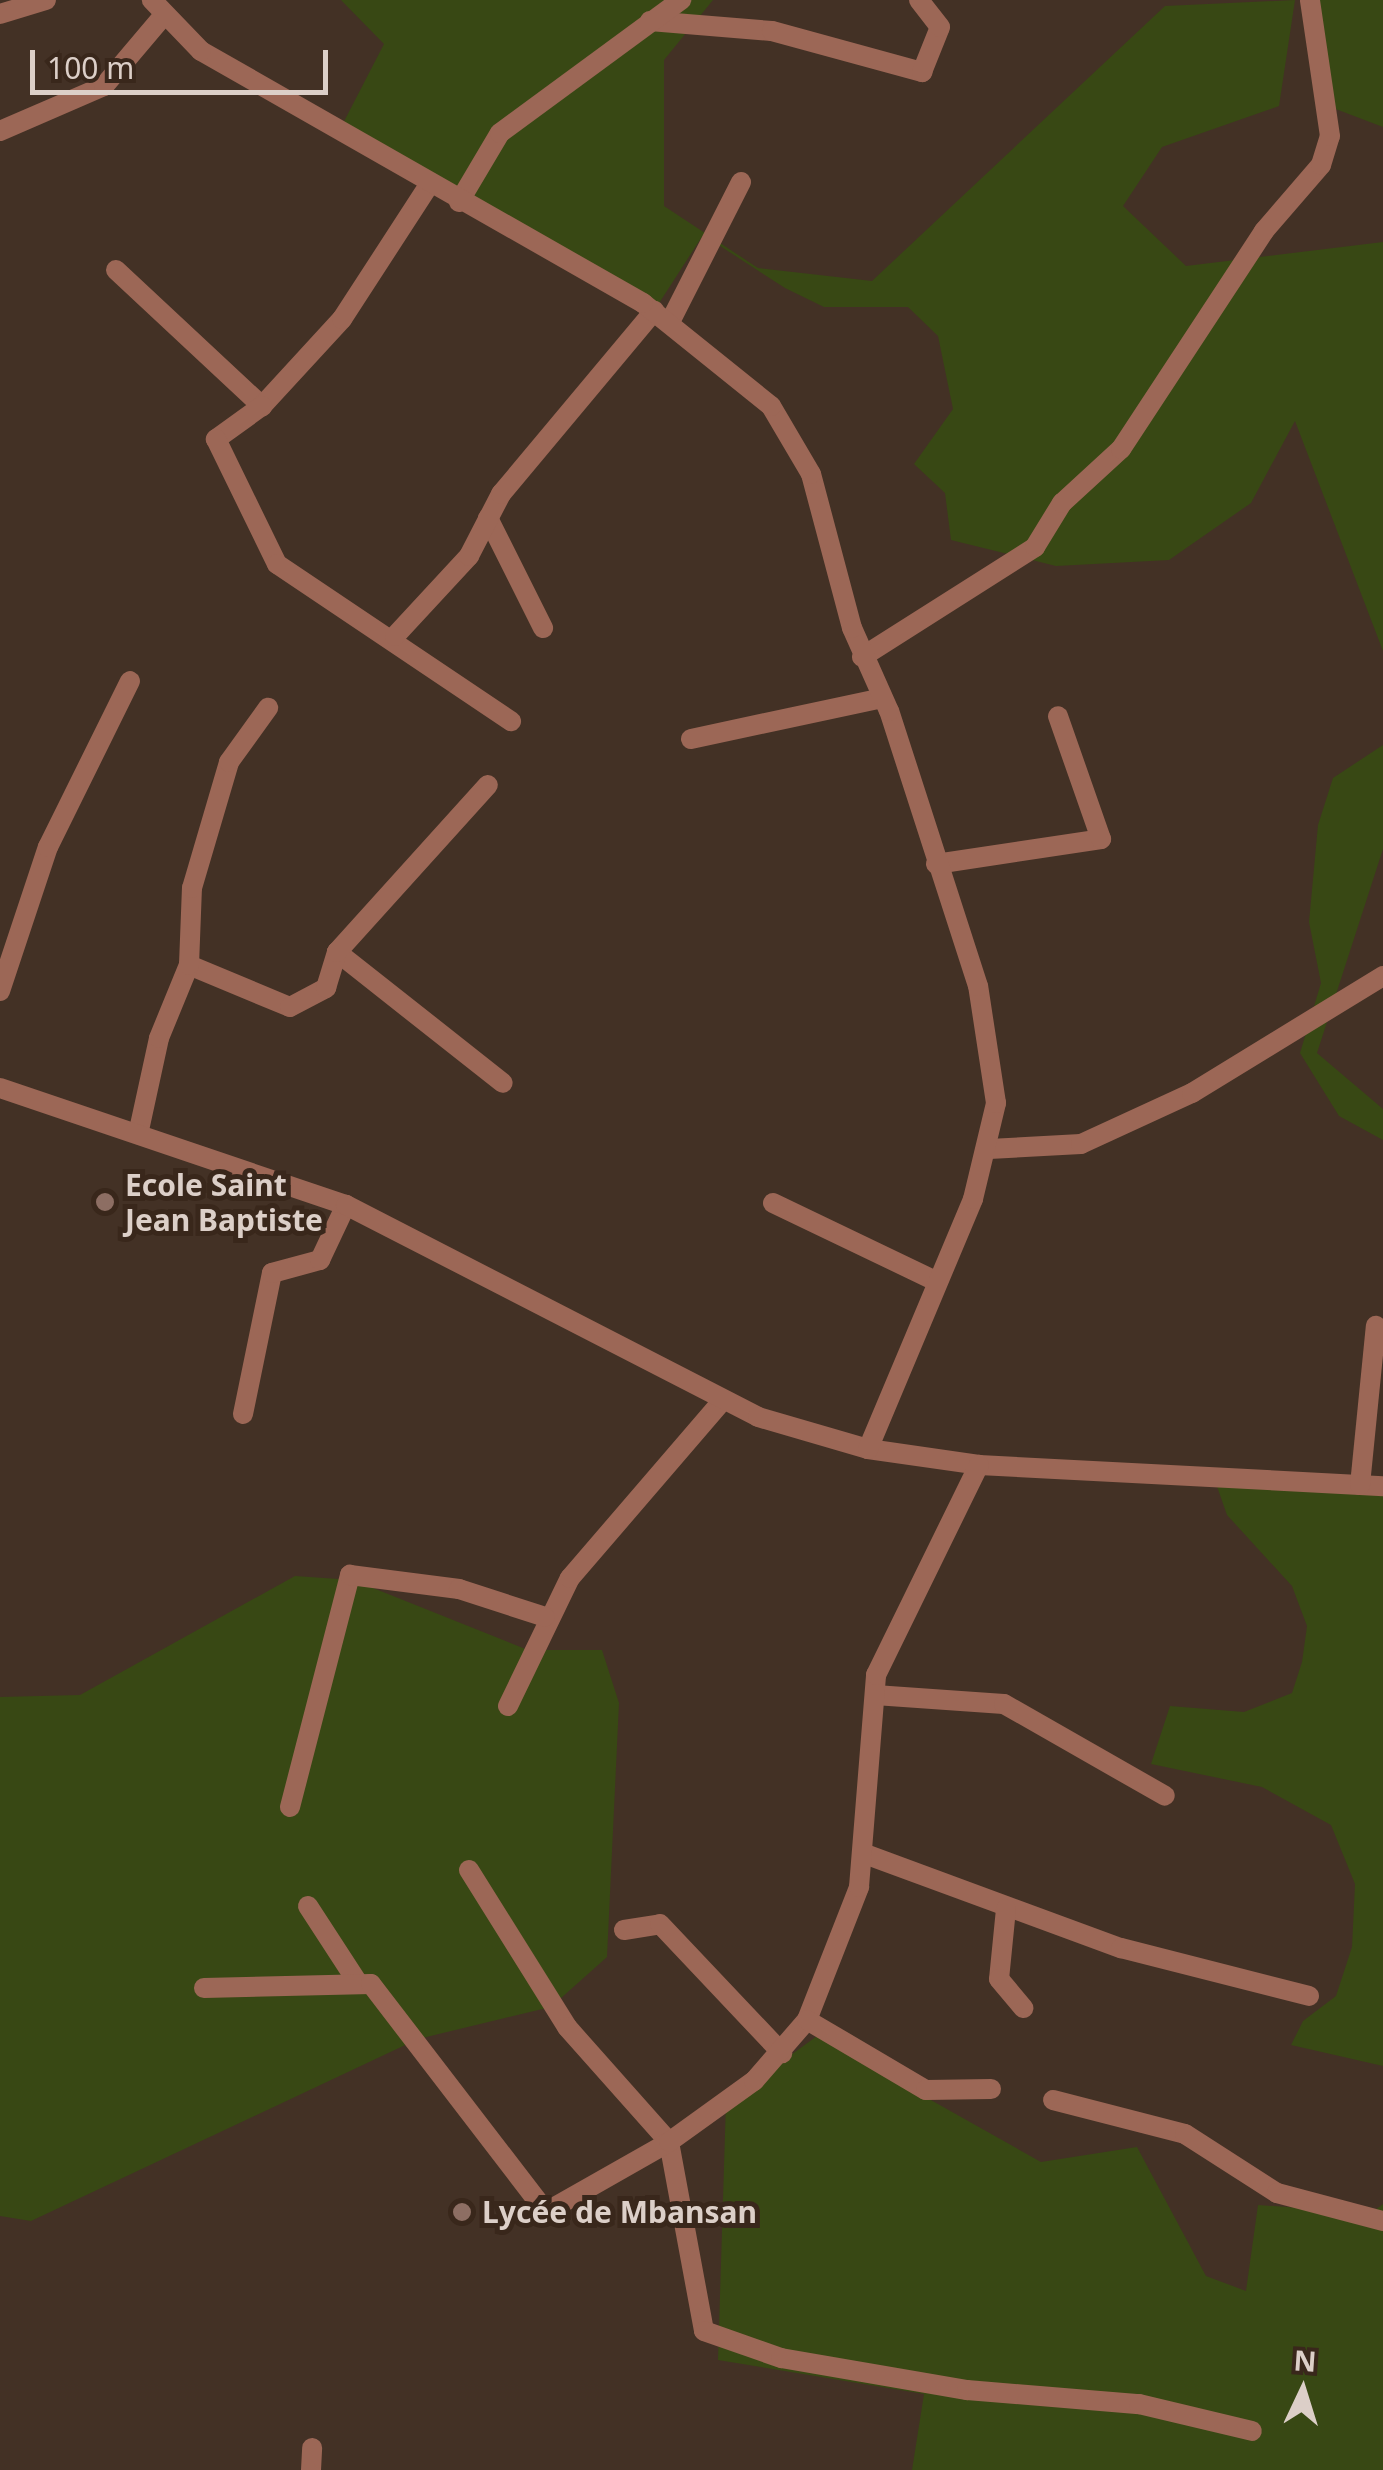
<!DOCTYPE html>
<meta charset="utf-8">
<style>
body{margin:0}
#map{position:relative;width:1383px;height:2470px;overflow:hidden;background:#433125;font-family:"Noto Sans",sans-serif}
div>[style]{position:absolute}
.green>*{inset:0;background:#384814}
.minor>*{height:20px;margin:-10px;padding:0 10px;transform-origin:10px;border-radius:10px;background:#9c6756}
.tertiary>*{height:20px;margin:-10px;padding:0 10px;transform-origin:10px;border-radius:10px;background:#9c6756}
.dots>*{width:28px;height:28px;translate:-50% -50%;box-sizing:border-box;border:5px solid #39271b;border-radius:50%}
span{translate:-50% -50%;white-space:nowrap;text-align:center;line-height:1.15;-webkit-text-stroke:10px #39271b;paint-order:stroke}
.poi-label{font-size:30px;color:#dccfc8;font-weight:700}
.left{translate:0 -50%;text-align:left}
.north{position:absolute;left:1253px;top:2340px;width:100px;height:100px;-webkit-text-stroke:8px #39271b;paint-order:stroke;rotate:4deg;font-size:28px;font-weight:700;line-height:40px;text-align:center;color:#dccfc8}
.north::after{content:'';display:block;margin:auto;width:35px;height:45px;background:#dccfc8;clip-path:polygon(50% 0,100% 100%,50% 72%,0 100%)}
.scale{position:absolute;left:30px;top:50px;width:298px;height:45px;box-sizing:border-box;border:5px solid #dccfc8;border-top:0;padding-left:12px;font-size:30px;line-height:35px;white-space:nowrap;color:#dccfc8;-webkit-text-stroke:8px #39271b;paint-order:stroke}
</style>
<div id="map">
<div class="green">
<div style="clip-path:polygon(341px 0,713px 0,664px 60px,664px 206px,758px 268px,872px 281px,1165px 6px,1295px 0,1279px 106px,1162px 147px,1123px 206px,1186px 266px,1383px 242px,1383px 651px,1295px 421px,1251px 503px,1169px 560px,1056px 566px,951px 540px,945px 493px,914px 464px,953px 409px,938px 336px,908px 307px,824px 307px,785px 288px,703px 235px,654px 311px,338px 133px,384px 44px)"></div>
<div style="clip-path:polygon(1319px 0,1383px 0,1383px 127px,1333px 108px)"></div>
<div style="clip-path:polygon(1383px 745px,1383px 849px,1317px 1053px,1383px 1109px,1383px 1140px,1339px 1116px,1300px 1053px,1321px 983px,1309px 922px,1318px 825px,1333px 778px)"></div>
<div style="clip-path:polygon(1213px 1475px,1383px 1487px,1383px 2066px,1291px 2045px,1303px 2021px,1336px 1996px,1352px 1947px,1355px 1884px,1331px 1825px,1262px 1787px,1151px 1764px,1170px 1706px,1244px 1712px,1292px 1693px,1302px 1662px,1307px 1626px,1292px 1586px,1227px 1515px)"></div>
<div style="clip-path:polygon(295px 1576px,353px 1580px,528px 1650px,602px 1650px,619px 1703px,607px 1957px,551px 2007px,418px 2039px,31px 2221px,0 2216px,0 1697px,80px 1695px)"></div>
<div style="clip-path:polygon(817px 2036px,1041px 2162px,1137px 2147px,1206px 2276px,1246px 2291px,1258px 2205px,1371px 2213px,1383px 2204px,1383px 2470px,912px 2470px,924px 2394px,718px 2360px,726px 2102px)"></div>
</div>
<div class="minor">
<div style="left:0;top:14px;width:48px;rotate:-16.9deg"></div>
<div style="left:650px;top:21px;width:122px;rotate:4.7deg"></div>
<div style="left:772px;top:31px;width:156px;rotate:15.3deg"></div>
<div style="left:922px;top:72px;width:48px;rotate:-68.2deg"></div>
<div style="left:940px;top:27px;width:34px;rotate:-128deg"></div>
<div style="left:0;top:131px;width:113px;rotate:-23.4deg"></div>
<div style="left:104px;top:86px;width:93px;rotate:-49.8deg"></div>
<div style="left:459px;top:202px;width:80px;rotate:-59.3deg"></div>
<div style="left:500px;top:133px;width:225px;rotate:-36.3deg"></div>
<div style="left:116px;top:270px;width:200px;rotate:43deg"></div>
<div style="left:262px;top:406px;width:118px;rotate:-47.4deg"></div>
<div style="left:342px;top:319px;width:160px;rotate:-57deg"></div>
<div style="left:670px;top:322px;width:157px;rotate:-63.1deg"></div>
<div style="left:262px;top:406px;width:57px;rotate:144.3deg"></div>
<div style="left:216px;top:439px;width:139px;rotate:64deg"></div>
<div style="left:277px;top:564px;width:282px;rotate:33.9deg"></div>
<div style="left:488px;top:518px;width:123px;rotate:63.4deg"></div>
<div style="left:395px;top:636px;width:109px;rotate:-47.2deg"></div>
<div style="left:469px;top:556px;width:70px;rotate:-62.7deg"></div>
<div style="left:501px;top:494px;width:239px;rotate:-50.1deg"></div>
<div style="left:862px;top:657px;width:205px;rotate:-32.4deg"></div>
<div style="left:1035px;top:547px;width:52px;rotate:-58.5deg"></div>
<div style="left:1062px;top:503px;width:80px;rotate:-42.5deg"></div>
<div style="left:1121px;top:449px;width:261px;rotate:-56.7deg"></div>
<div style="left:1264px;top:231px;width:87px;rotate:-49.2deg"></div>
<div style="left:1321px;top:165px;width:30px;rotate:-73deg"></div>
<div style="left:1330px;top:136px;width:137px;rotate:-98.4deg"></div>
<div style="left:691px;top:739px;width:196px;rotate:-12.1deg"></div>
<div style="left:936px;top:864px;width:167px;rotate:-8.6deg"></div>
<div style="left:1101px;top:839px;width:130px;rotate:-109.3deg"></div>
<div style="left:337px;top:952px;width:211px;rotate:38.3deg"></div>
<div style="left:189px;top:965px;width:109px;rotate:22.6deg"></div>
<div style="left:290px;top:1007px;width:41px;rotate:-27.8deg"></div>
<div style="left:326px;top:988px;width:38px;rotate:-73deg"></div>
<div style="left:337px;top:952px;width:225px;rotate:-47.9deg"></div>
<div style="left:0;top:991px;width:152px;rotate:-71.6deg"></div>
<div style="left:48px;top:847px;width:185px;rotate:-63.7deg"></div>
<div style="left:139px;top:1130px;width:94px;rotate:-77.7deg"></div>
<div style="left:159px;top:1038px;width:79px;rotate:-67.7deg"></div>
<div style="left:189px;top:965px;width:77px;rotate:-87.8deg"></div>
<div style="left:192px;top:888px;width:131px;rotate:-73.6deg"></div>
<div style="left:229px;top:762px;width:67px;rotate:-54.2deg"></div>
<div style="left:989px;top:1149px;width:92px;rotate:-3.1deg"></div>
<div style="left:1081px;top:1144px;width:122px;rotate:-24.7deg"></div>
<div style="left:1192px;top:1093px;width:224px;rotate:-31.5deg"></div>
<div style="left:773px;top:1203px;width:178px;rotate:25.6deg"></div>
<div style="left:243px;top:1414px;width:144px;rotate:-78.4deg"></div>
<div style="left:272px;top:1273px;width:50px;rotate:-15.2deg"></div>
<div style="left:320px;top:1260px;width:61px;rotate:-64.7deg"></div>
<div style="left:868px;top:1449px;width:112px;rotate:8.2deg"></div>
<div style="left:979px;top:1465px;width:405px;rotate:3deg"></div>
<div style="left:1360px;top:1485px;width:160px;rotate:-84.3deg"></div>
<div style="left:875px;top:1695px;width:129px;rotate:4deg"></div>
<div style="left:1004px;top:1704px;width:185px;rotate:29.7deg"></div>
<div style="left:508px;top:1706px;width:142px;rotate:-64.2deg"></div>
<div style="left:570px;top:1578px;width:235px;rotate:-49.3deg"></div>
<div style="left:290px;top:1807px;width:240px;rotate:-75.5deg"></div>
<div style="left:350px;top:1575px;width:110px;rotate:7.3deg"></div>
<div style="left:459px;top:1589px;width:90px;rotate:18deg"></div>
<div style="left:865px;top:1854px;width:273px;rotate:20.2deg"></div>
<div style="left:1121px;top:1948px;width:194px;rotate:14.3deg"></div>
<div style="left:469px;top:1870px;width:185px;rotate:58deg"></div>
<div style="left:567px;top:2027px;width:154px;rotate:48.4deg"></div>
<div style="left:669px;top:2142px;width:192px;rotate:79.5deg"></div>
<div style="left:704px;top:2331px;width:82px;rotate:19.3deg"></div>
<div style="left:781px;top:2358px;width:189px;rotate:9.8deg"></div>
<div style="left:967px;top:2390px;width:173px;rotate:4.7deg"></div>
<div style="left:1139px;top:2404px;width:116px;rotate:13.4deg"></div>
<div style="left:308px;top:1906px;width:88px;rotate:57deg"></div>
<div style="left:1006px;top:1909px;width:70px;rotate:95.7deg"></div>
<div style="left:999px;top:1979px;width:38px;rotate:50deg"></div>
<div style="left:624px;top:1930px;width:36px;rotate:-9deg"></div>
<div style="left:660px;top:1924px;width:178px;rotate:46.6deg"></div>
<div style="left:204px;top:1988px;width:167px;rotate:-1.4deg"></div>
<div style="left:371px;top:1984px;width:287px;rotate:52.5deg"></div>
<div style="left:546px;top:2212px;width:142px;rotate:-29.6deg"></div>
<div style="left:669px;top:2142px;width:105px;rotate:-35.7deg"></div>
<div style="left:754px;top:2081px;width:81px;rotate:-49deg"></div>
<div style="left:807px;top:2020px;width:143px;rotate:-68.6deg"></div>
<div style="left:859px;top:1887px;width:213px;rotate:-85.4deg"></div>
<div style="left:876px;top:1675px;width:234px;rotate:-63.9deg"></div>
<div style="left:807px;top:2020px;width:138px;rotate:30.5deg"></div>
<div style="left:926px;top:2090px;width:65px;rotate:-0.9deg"></div>
<div style="left:1053px;top:2100px;width:136px;rotate:14.4deg"></div>
<div style="left:1185px;top:2134px;width:109px;rotate:32.7deg"></div>
<div style="left:1277px;top:2193px;width:110px;rotate:14.8deg"></div>
<div style="left:311px;top:2470px;width:22px;rotate:-87deg"></div>
</div>
<div class="tertiary">
<div style="left:0;top:1088px;width:365px;rotate:18.7deg"></div>
<div style="left:346px;top:1205px;width:463px;rotate:27.2deg"></div>
<div style="left:758px;top:1417px;width:115px;rotate:16.2deg"></div>
<div style="left:868px;top:1449px;width:271px;rotate:-67.2deg"></div>
<div style="left:973px;top:1199px;width:99px;rotate:-76.5deg"></div>
<div style="left:996px;top:1103px;width:118px;rotate:-98.7deg"></div>
<div style="left:978px;top:986px;width:289px;rotate:-107.9deg"></div>
<div style="left:889px;top:711px;width:91px;rotate:-114deg"></div>
<div style="left:852px;top:628px;width:159px;rotate:-104.9deg"></div>
<div style="left:811px;top:474px;width:79px;rotate:-120.5deg"></div>
<div style="left:771px;top:406px;width:164px;rotate:-141.2deg"></div>
<div style="left:643px;top:303px;width:509px;rotate:-150.31deg"></div>
<div style="left:201px;top:51px;width:71px;rotate:-133.9deg"></div>
</div>
<div class="dots">
<div style="left:105px;top:1202px;background:#8d6e63"></div>
<div style="left:462px;top:2212px;background:#8d6e63"></div>
</div>
<div class="poi-label">
<span class="left" style="left:125px;top:1202px">Ecole Saint<br>Jean Baptiste</span>
<span class="left" style="left:482px;top:2212px">Lycée de Mbansan</span>
</div>
<div class="north">N</div>
<div class="scale">100 m</div>
</div>
